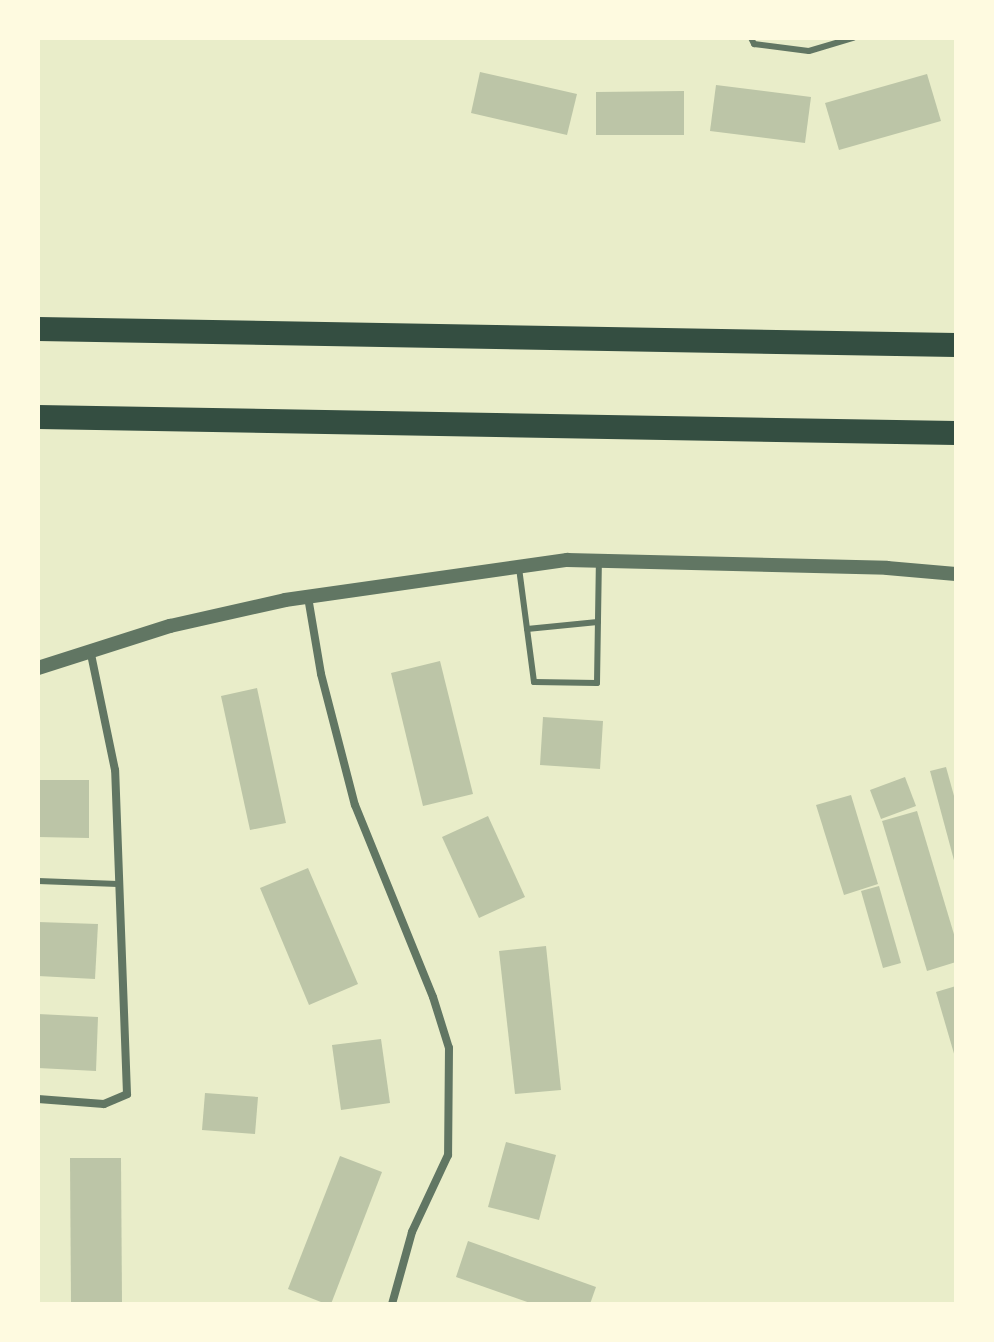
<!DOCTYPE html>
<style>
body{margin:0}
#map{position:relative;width:994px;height:1342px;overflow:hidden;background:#e9edc9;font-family:Barlow,sans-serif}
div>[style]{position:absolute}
.building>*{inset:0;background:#bcc5a7}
.service>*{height:6px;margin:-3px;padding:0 3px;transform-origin:3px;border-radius:3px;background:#617663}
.minor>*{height:8px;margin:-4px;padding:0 4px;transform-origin:4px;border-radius:4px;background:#617663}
.tertiary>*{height:14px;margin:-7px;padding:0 7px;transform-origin:7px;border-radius:7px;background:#617663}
.motorway>*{height:24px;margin:-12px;padding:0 12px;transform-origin:12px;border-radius:12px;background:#344e41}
span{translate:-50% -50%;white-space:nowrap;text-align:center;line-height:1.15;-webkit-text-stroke:6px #fefae0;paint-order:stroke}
.frame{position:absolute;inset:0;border:40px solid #fefae0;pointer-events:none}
</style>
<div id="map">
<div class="building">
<div style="clip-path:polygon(480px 72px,577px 94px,567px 135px,471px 113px)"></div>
<div style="clip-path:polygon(927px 74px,941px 121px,839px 150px,825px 103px)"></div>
<div style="clip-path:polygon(716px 85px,811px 97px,805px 143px,710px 131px)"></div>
<div style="clip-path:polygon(684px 91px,684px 135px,596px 135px,596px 92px)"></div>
<div style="clip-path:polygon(440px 661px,473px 794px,423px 806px,391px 673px)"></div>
<div style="clip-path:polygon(257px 688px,286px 823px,250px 830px,221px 696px)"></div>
<div style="clip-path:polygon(543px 717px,603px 721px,600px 769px,540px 765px)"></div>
<div style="clip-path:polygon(946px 767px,956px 803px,955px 864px,930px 771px)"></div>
<div style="clip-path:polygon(905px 777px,916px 806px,881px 819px,870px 790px)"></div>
<div style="clip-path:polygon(38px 780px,89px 780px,89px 838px,38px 837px)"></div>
<div style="clip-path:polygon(851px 795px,878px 884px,844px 895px,816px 805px)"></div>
<div style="clip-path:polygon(917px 811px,956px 941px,956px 962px,927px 971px,882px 821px)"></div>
<div style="clip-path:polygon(488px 816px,525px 897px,479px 918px,442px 837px)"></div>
<div style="clip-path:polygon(308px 868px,358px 984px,309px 1005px,260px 888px)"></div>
<div style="clip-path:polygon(879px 886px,901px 963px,883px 968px,861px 891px)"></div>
<div style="clip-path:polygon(38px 922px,98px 924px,95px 979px,38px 976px)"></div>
<div style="clip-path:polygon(546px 946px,561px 1090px,515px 1094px,499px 951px)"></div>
<div style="clip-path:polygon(956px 986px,956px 1057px,955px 1057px,936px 992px)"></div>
<div style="clip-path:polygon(38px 1014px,98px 1017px,96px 1071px,38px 1068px)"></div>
<div style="clip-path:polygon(381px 1039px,390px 1103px,341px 1110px,332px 1045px)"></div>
<div style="clip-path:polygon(205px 1093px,258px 1097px,255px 1134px,202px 1130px)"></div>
<div style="clip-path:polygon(506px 1142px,556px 1155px,539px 1220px,488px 1207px)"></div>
<div style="clip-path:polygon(340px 1156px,382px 1172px,331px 1304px,326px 1304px,288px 1289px)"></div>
<div style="clip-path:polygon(70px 1158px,121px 1158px,122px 1304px,71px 1304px)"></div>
<div style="clip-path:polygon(468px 1241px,596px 1287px,590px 1304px,533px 1304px,456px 1277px)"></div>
</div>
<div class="service">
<div style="left:751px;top:38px;width:7px;rotate:63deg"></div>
<div style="left:754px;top:44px;width:55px;rotate:7.3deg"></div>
<div style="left:809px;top:51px;width:46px;rotate:-16.5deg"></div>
<div style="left:519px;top:568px;width:115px;rotate:82.5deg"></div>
<div style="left:534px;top:682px;width:63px;rotate:0.9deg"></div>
<div style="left:597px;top:683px;width:122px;rotate:-89.1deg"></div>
<div style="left:527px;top:629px;width:71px;rotate:-5.6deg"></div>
<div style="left:38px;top:881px;width:80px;rotate:2.1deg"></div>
</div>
<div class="minor">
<div style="left:308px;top:597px;width:78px;rotate:80.4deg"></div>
<div style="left:321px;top:674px;width:135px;rotate:75.5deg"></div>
<div style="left:355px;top:805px;width:207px;rotate:67.9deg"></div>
<div style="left:433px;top:997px;width:53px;rotate:72.6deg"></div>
<div style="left:449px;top:1048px;width:107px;rotate:90.5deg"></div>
<div style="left:448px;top:1155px;width:85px;rotate:115.1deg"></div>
<div style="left:412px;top:1232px;width:75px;rotate:105.5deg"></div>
<div style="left:38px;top:1099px;width:66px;rotate:4.3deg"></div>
<div style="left:104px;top:1104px;width:25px;rotate:-23deg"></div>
<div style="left:127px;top:1094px;width:324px;rotate:-92.1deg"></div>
<div style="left:115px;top:770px;width:118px;rotate:-101.7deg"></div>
</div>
<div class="tertiary">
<div style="left:38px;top:668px;width:139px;rotate:-17.7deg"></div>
<div style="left:170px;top:626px;width:118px;rotate:-12.7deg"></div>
<div style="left:285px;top:600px;width:285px;rotate:-8.1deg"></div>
<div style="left:567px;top:560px;width:320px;rotate:1.4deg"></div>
<div style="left:887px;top:568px;width:69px;rotate:5deg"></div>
</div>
<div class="motorway">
<div style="left:38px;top:329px;width:918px;rotate:1deg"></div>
<div style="left:38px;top:417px;width:918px;rotate:1deg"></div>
</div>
<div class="frame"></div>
</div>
